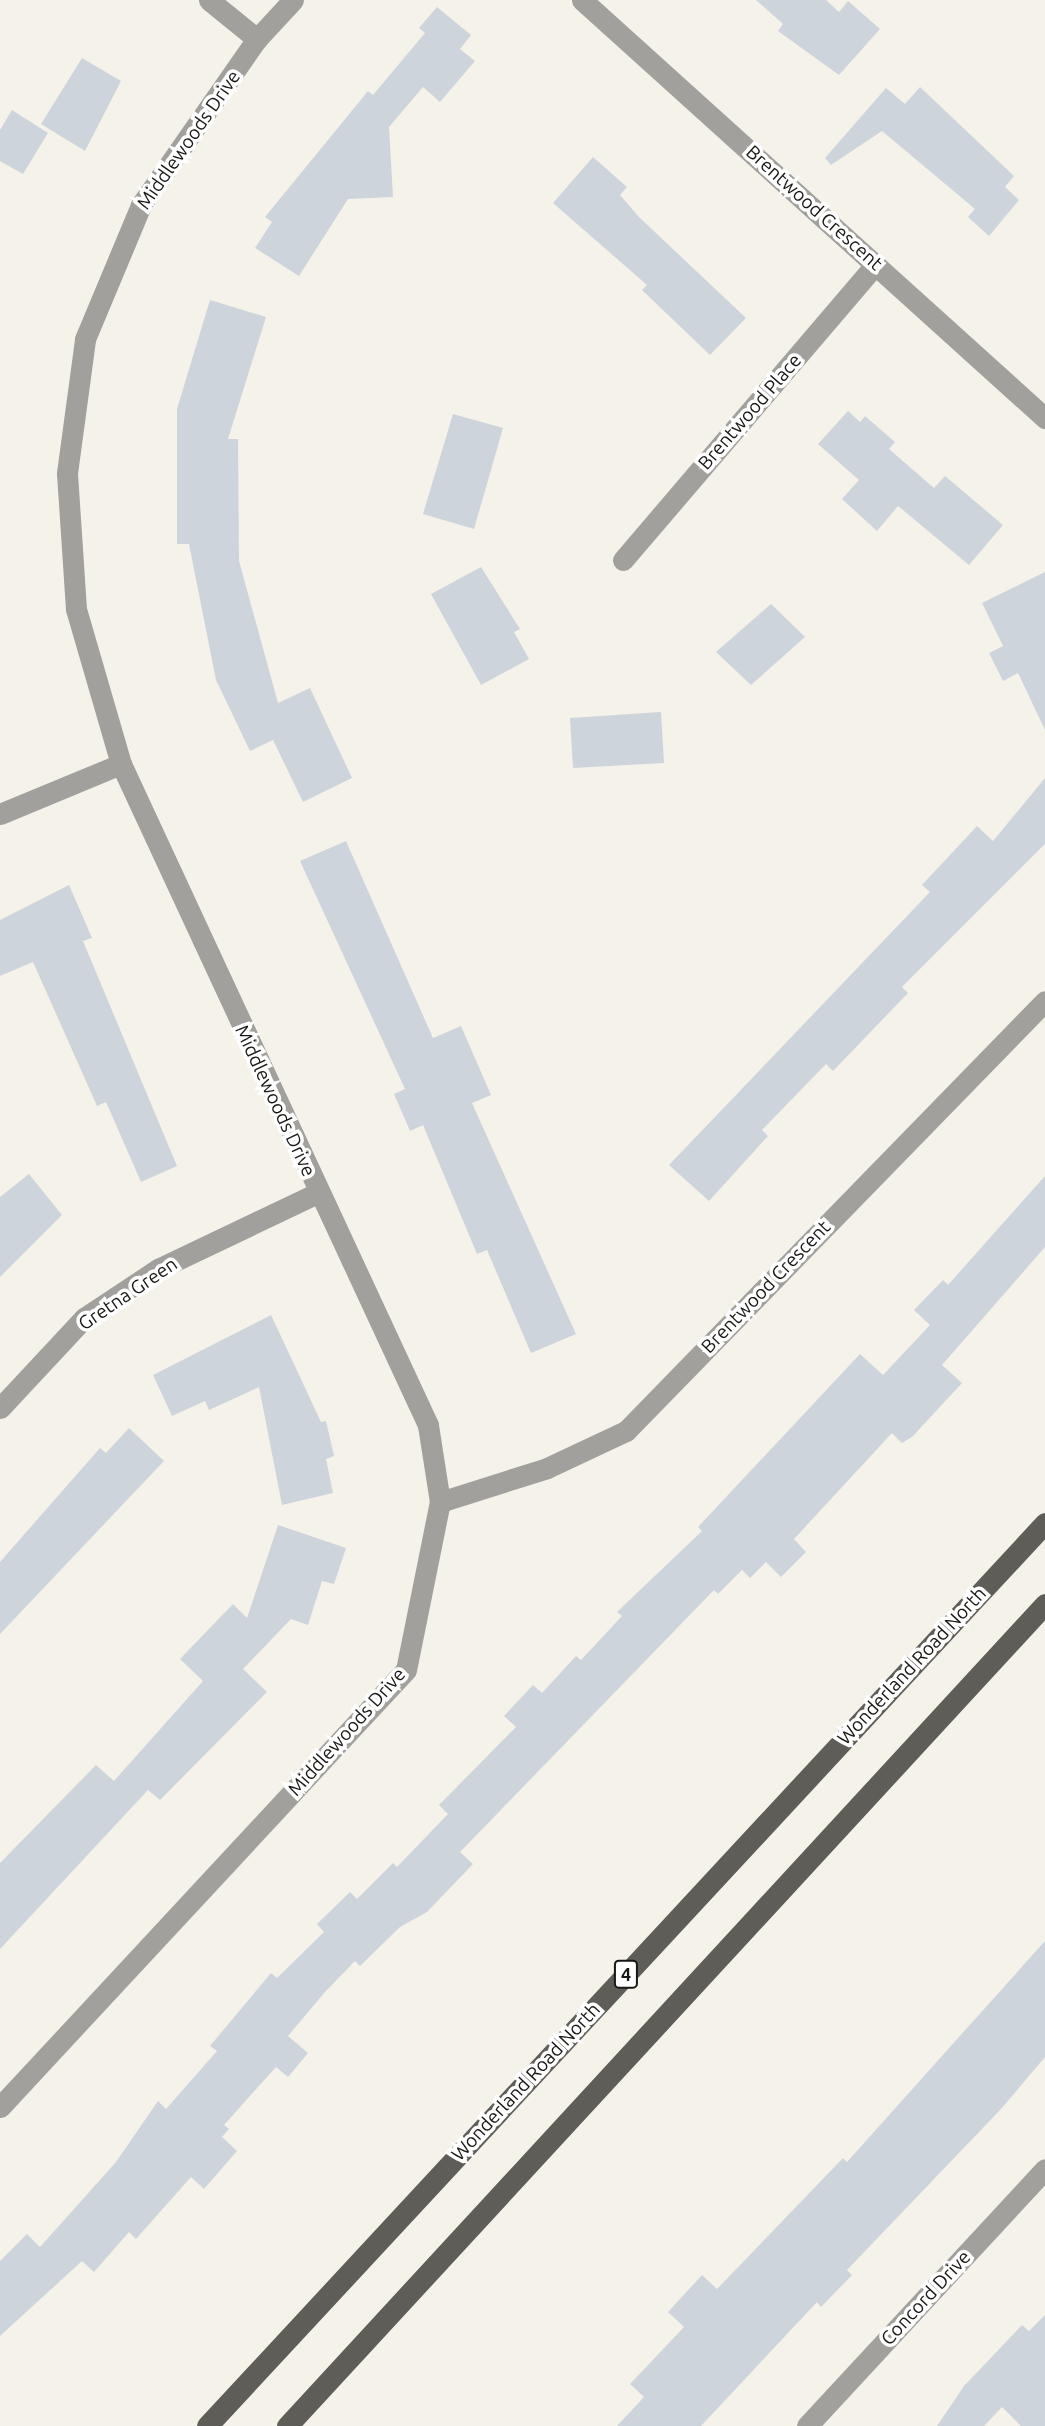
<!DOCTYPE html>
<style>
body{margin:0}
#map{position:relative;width:1045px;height:2426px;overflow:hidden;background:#f5f2ea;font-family:Ubuntu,sans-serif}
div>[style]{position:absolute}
.building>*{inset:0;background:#ced4db}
.minor>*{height:21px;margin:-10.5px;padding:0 10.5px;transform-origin:10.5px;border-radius:10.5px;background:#a1a09c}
.major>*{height:21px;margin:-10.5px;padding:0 10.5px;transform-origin:10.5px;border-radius:10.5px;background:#5e5d57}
span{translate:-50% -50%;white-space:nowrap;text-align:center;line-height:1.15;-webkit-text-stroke:7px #fff;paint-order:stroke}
.shield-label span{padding:2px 5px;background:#fff;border:2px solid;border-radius:5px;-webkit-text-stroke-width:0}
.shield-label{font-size:18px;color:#181714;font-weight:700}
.street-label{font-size:19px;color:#181714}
</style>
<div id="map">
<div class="building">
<div style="clip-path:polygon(756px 0,826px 0,839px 12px,848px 1px,880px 29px,839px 75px,778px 31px,783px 24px)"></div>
<div style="clip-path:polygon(437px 7px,471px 35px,460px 49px,475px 61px,440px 102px,423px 87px,389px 127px,393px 197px,348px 199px,299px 276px,255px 248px,272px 222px,265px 217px,368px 91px,373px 95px,425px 33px,419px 28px)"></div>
<div style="clip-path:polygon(82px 58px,121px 81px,85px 151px,41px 124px)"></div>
<div style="clip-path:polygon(920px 87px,1014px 176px,1005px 187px,1019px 200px,989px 236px,968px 217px,975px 209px,882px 131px,831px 165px,825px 158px,886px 88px,905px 104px)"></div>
<div style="clip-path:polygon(12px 110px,48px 133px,23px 174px,0 161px,0 130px)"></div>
<div style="clip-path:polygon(593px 157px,627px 187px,620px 195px,639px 217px,746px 318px,710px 355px,642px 290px,647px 285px,553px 203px)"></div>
<div style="clip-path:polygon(210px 300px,266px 317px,228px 439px,238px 439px,239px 561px,278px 703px,310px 688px,352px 778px,303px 802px,273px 740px,250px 751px,216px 680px,189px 544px,177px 544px,177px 409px)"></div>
<div style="clip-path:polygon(848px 411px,860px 422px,865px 416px,895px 442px,889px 449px,934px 488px,945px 476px,1003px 525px,969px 565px,898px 506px,877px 531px,842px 499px,859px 480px,818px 444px)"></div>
<div style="clip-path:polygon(453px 414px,503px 428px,474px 529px,423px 514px)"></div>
<div style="clip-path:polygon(481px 567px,520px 629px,514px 632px,529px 659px,481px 685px,431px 594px)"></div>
<div style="clip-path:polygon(1045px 572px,1045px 730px,1018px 673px,1003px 681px,989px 653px,1003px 646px,982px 603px)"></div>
<div style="clip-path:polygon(771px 604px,805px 637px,751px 685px,716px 652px)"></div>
<div style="clip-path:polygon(661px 712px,664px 763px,573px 768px,570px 718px)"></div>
<div style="clip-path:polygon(1045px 778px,1045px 844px,902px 987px,908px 993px,833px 1071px,826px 1064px,762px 1130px,768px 1136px,709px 1201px,669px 1165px,930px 892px,922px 885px,977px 826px,993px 841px)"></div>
<div style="clip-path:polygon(346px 841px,433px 1038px,461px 1026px,491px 1095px,472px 1103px,576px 1334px,531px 1353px,487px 1250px,477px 1254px,423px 1125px,410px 1131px,394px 1094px,405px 1089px,300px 861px)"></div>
<div style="clip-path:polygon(69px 885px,92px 938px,83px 941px,177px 1166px,141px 1182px,106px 1102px,97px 1106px,33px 962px,0 976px,0 920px)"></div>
<div style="clip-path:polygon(29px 1174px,62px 1215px,0 1277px,0 1197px)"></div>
<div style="clip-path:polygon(1045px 1176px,1045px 1247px,942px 1365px,962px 1383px,912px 1437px,902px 1443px,892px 1433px,794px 1539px,806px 1552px,781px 1577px,766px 1562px,750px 1578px,742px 1570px,718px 1594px,714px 1590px,460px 1852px,473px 1864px,427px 1912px,400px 1927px,360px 1966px,355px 1961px,325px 1992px,288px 2036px,308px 2053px,288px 2077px,276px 2067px,224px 2125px,229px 2129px,222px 2137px,237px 2151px,204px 2189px,191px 2177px,136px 2239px,129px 2232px,94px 2272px,82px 2261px,0 2336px,0 2261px,27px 2234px,40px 2247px,116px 2162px,158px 2101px,166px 2109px,217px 2051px,210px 2046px,271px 1973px,277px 1978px,324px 1932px,317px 1924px,350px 1892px,357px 1899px,393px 1863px,397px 1867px,448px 1814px,439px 1805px,516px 1727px,504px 1716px,533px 1685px,542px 1693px,576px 1656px,581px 1660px,622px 1616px,617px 1612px,702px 1531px,698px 1527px,860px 1354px,883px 1375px,930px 1325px,914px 1310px,943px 1280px,948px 1285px)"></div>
<div style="clip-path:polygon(271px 1315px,321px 1422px,326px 1421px,334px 1456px,326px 1459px,333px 1493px,282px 1505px,259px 1387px,209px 1410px,205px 1401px,172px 1416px,153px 1375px)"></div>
<div style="clip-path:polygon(129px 1428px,164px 1461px,0 1634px,0 1562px,100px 1448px,106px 1453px)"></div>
<div style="clip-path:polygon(278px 1525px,346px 1548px,334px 1584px,322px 1581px,308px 1625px,291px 1619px,243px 1669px,267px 1692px,160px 1800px,148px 1790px,0 1949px,0 1863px,96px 1765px,114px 1781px,203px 1681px,180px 1659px,233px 1604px,247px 1618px)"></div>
<div style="clip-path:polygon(1045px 1941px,1045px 2057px,1001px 2109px,847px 2270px,852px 2275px,821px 2307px,817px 2302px,701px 2426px,617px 2426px,644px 2397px,630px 2384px,684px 2327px,668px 2312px,702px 2275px,717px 2289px,843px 2158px,847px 2162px)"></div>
<div style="clip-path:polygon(1045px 2315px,1045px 2426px,1021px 2426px,1002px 2407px,984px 2426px,937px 2426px,964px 2386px,1022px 2325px,1029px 2331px)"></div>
</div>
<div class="minor">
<div style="left:209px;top:0;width:62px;rotate:39.1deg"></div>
<div style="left:582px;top:0;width:624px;rotate:42.08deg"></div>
<div style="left:623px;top:560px;width:389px;rotate:-49.5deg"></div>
<div style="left:0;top:814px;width:131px;rotate:-22.5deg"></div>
<div style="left:0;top:1408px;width:123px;rotate:-47deg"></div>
<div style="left:84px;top:1318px;width:89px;rotate:-33.5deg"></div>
<div style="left:158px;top:1269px;width:176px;rotate:-25.5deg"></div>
<div style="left:440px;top:1502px;width:112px;rotate:-17.6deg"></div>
<div style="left:547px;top:1468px;width:87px;rotate:-25.1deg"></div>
<div style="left:626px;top:1431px;width:600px;rotate:-45.74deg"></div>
<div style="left:0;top:2107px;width:596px;rotate:-47.11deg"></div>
<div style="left:406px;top:1670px;width:171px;rotate:-78.6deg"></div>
<div style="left:440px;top:1502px;width:78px;rotate:-98.9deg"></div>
<div style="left:428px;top:1425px;width:729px;rotate:-114.91deg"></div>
<div style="left:121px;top:764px;width:161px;rotate:-106.2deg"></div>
<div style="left:76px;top:609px;width:136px;rotate:-93.8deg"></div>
<div style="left:67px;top:473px;width:135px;rotate:-82.3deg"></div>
<div style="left:85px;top:339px;width:145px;rotate:-67.3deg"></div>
<div style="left:141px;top:205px;width:203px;rotate:-55.1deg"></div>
<div style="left:257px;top:39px;width:53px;rotate:-47.3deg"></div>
<div style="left:807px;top:2426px;width:350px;rotate:-47.2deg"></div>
</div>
<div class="major">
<div style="left:207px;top:2426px;width:1232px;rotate:-47.14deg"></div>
<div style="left:287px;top:2426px;width:1118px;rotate:-47.32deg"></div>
</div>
<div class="shield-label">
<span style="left:626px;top:1974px">4</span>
</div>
<div class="street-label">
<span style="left:189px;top:140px;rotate:-55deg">Middlewoods Drive</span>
<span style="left:814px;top:208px;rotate:42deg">Brentwood Crescent</span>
<span style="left:750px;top:412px;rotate:-49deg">Brentwood Place</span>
<span style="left:275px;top:1101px;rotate:65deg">Middlewoods Drive</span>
<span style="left:766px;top:1287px;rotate:-46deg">Brentwood Crescent</span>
<span style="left:128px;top:1294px;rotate:-34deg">Gretna Green</span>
<span style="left:912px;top:1666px;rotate:-47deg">Wonderland Road North</span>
<span style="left:347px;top:1732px;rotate:-48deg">Middlewoods Drive</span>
<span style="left:526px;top:2082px;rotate:-47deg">Wonderland Road North</span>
<span style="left:926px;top:2298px;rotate:-47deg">Concord Drive</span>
</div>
</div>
